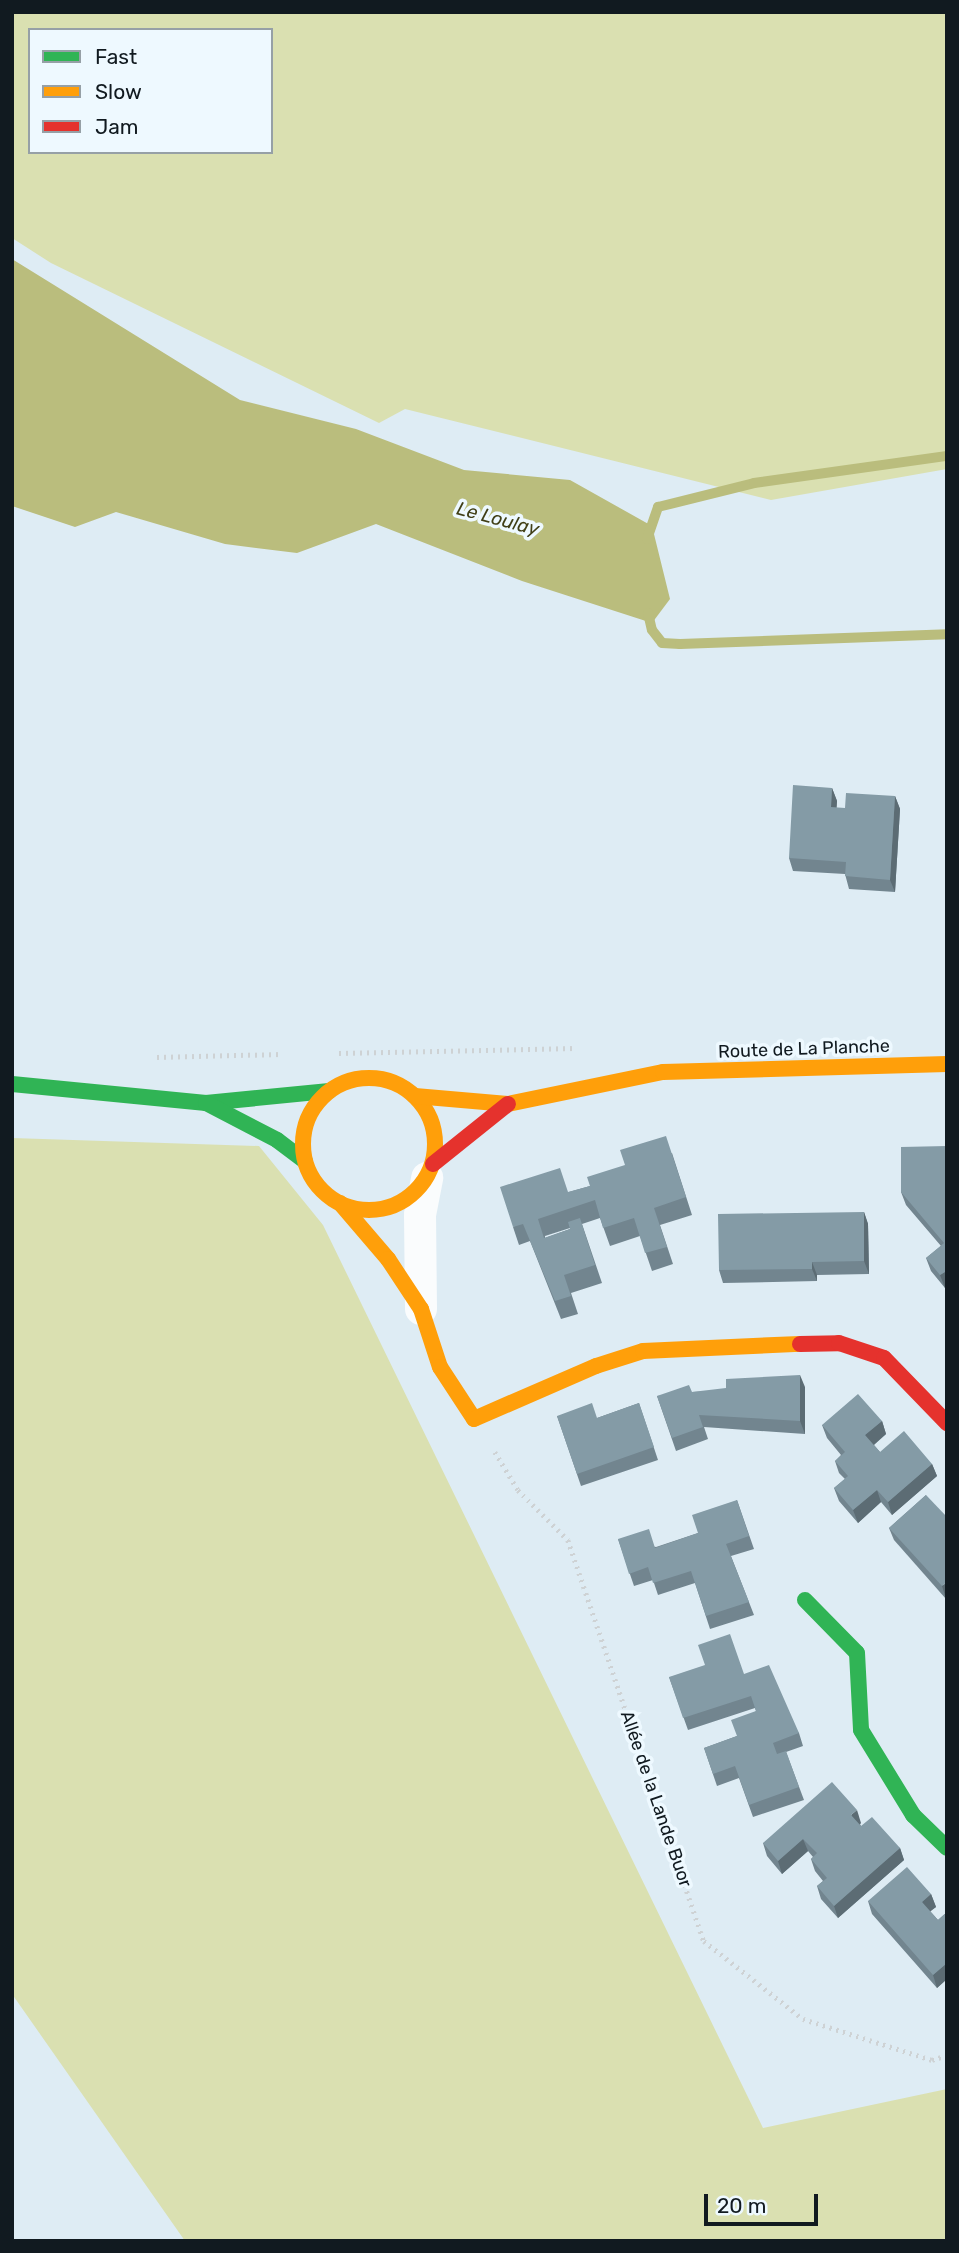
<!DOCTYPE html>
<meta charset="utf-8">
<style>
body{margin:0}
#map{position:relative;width:959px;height:2253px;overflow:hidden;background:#deecf4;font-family:Rubik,sans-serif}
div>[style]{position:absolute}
.green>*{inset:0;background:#dae0b1}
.water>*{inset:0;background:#babd7d}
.stream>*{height:10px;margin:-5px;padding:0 5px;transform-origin:5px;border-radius:5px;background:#babd7d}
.path>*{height:4.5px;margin-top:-2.25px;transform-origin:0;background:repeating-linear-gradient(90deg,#ced2d4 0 2px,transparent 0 7px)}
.street>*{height:32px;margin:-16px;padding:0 16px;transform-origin:16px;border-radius:16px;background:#fafcfd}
.fast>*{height:16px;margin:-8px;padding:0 8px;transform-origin:8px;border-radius:8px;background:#30b455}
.slow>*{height:16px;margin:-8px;padding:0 8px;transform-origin:8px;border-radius:8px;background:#ff9f0a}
.slow>.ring{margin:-8px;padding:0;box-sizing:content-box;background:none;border:16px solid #ff9f0a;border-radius:50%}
.jam>*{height:16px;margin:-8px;padding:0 8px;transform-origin:8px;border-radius:8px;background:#e5322d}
.wall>*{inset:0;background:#72858f}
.shaded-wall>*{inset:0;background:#5c6c74}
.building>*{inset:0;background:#849ba6}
span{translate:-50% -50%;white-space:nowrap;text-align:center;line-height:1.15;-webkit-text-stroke:7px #eef9ff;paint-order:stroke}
.street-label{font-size:18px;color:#111a20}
.water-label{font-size:19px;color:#403f17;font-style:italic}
.frame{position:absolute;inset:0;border:14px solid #111a20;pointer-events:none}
.legend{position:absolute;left:28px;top:28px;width:245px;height:126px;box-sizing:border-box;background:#eef9ff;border:2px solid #96a0a6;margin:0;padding:9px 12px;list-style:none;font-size:21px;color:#111a20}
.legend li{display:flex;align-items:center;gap:14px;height:35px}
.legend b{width:35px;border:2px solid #96a0a6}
.scale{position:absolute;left:704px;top:2194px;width:114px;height:32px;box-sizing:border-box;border:4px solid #111a20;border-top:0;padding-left:9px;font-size:21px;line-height:24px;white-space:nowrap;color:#111a20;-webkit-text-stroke:5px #eef9ff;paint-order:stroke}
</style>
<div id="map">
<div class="green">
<div style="clip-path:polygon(evenodd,12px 12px,947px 12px,947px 469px,771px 500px,405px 409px,379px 423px,51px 263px,12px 238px,12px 12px,30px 30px,271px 30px,271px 152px,30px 152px,30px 30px)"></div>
<div style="clip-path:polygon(12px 1138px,259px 1146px,323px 1225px,763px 2128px,947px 2089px,947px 2241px,185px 2241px,12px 1994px)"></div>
</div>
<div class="water">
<div style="clip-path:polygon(12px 259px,240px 400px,356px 429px,464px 470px,570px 480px,652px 526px,670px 599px,652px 623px,522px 581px,376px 524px,297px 553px,225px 544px,116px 512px,75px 527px,12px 506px)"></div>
</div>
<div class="stream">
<div style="left:647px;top:539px;width:34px;rotate:-71deg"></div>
<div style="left:658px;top:507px;width:99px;rotate:-14deg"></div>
<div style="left:754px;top:483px;width:195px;rotate:-8deg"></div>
<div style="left:648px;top:613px;width:17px;rotate:77deg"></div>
<div style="left:652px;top:630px;width:16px;rotate:52deg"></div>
<div style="left:662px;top:643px;width:18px;rotate:3deg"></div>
<div style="left:680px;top:644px;width:267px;rotate:-2.1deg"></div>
</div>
<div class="path">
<div style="left:339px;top:1053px;width:236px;rotate:-1.2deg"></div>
<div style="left:157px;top:1057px;width:124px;rotate:-1.4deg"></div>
<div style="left:495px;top:1452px;width:44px;rotate:58.8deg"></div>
<div style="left:518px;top:1490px;width:71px;rotate:45deg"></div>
<div style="left:568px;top:1540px;width:423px;rotate:71.3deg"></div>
<div style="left:704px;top:1941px;width:126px;rotate:38.2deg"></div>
<div style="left:803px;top:2019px;width:135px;rotate:17.6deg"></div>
<div style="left:932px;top:2060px;width:16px;rotate:-18deg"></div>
</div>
<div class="street">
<div style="left:421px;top:1309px;width:94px;rotate:-90.6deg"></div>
<div style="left:420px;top:1215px;width:38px;rotate:-79deg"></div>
</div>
<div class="fast">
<div style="left:12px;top:1084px;width:195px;rotate:5.6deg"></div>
<div style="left:206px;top:1103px;width:124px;rotate:-5.6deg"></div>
<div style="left:206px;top:1103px;width:80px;rotate:27.5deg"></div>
<div style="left:277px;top:1140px;width:35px;rotate:37deg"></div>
<div style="left:805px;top:1600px;width:74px;rotate:45.5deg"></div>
<div style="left:857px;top:1653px;width:77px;rotate:87deg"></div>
<div style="left:861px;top:1730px;width:100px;rotate:58.5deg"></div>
<div style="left:913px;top:1815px;width:47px;rotate:44.1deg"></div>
</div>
<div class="slow">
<div class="ring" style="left:303px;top:1078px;width:116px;height:116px"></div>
<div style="left:415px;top:1096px;width:93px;rotate:4.9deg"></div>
<div style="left:508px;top:1104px;width:158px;rotate:-11.7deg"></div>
<div style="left:663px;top:1072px;width:284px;rotate:-1.6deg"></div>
<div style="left:340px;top:1203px;width:74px;rotate:49.4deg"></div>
<div style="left:388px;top:1259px;width:60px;rotate:56.6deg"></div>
<div style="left:421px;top:1309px;width:61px;rotate:71.9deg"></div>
<div style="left:440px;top:1367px;width:62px;rotate:56.8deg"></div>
<div style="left:474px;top:1419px;width:133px;rotate:-23.5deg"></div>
<div style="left:596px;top:1366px;width:49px;rotate:-17.7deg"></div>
<div style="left:643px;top:1351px;width:157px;rotate:-2.6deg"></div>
</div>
<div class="jam">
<div style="left:433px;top:1164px;width:96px;rotate:-38.7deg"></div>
<div style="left:800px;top:1344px;width:39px;rotate:-1deg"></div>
<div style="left:839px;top:1343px;width:47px;rotate:18.4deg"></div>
<div style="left:884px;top:1358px;width:91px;rotate:45.9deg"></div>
</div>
<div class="wall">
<div style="clip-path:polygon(832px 788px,837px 801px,836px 808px,845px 808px,895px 796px,900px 809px,895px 892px,849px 889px,845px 874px,793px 871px,789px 858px)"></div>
<div style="clip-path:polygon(947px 1146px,947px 1286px,945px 1288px,931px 1271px,926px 1258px,941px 1246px,906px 1205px,901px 1192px)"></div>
<div style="clip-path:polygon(evenodd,672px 1153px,692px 1215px,660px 1225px,673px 1264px,652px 1271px,640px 1236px,610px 1246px,600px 1218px,582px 1224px,602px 1283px,571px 1293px,578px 1314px,561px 1319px,530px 1241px,519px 1245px,513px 1227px,569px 1192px,590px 1186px,672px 1153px,570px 1228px,570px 1229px,545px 1238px,545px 1236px,570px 1228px)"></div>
<div style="clip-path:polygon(864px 1212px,868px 1224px,869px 1274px,817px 1275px,817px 1281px,723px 1283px,719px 1270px)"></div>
<div style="clip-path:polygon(805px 1387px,805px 1434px,704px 1427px,708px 1439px,676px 1451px,657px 1396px,692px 1392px)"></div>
<div style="clip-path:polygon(639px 1403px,658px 1460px,581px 1486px,557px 1416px,597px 1418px)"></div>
<div style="clip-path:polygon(882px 1421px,886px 1434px,874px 1445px,880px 1452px,932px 1464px,937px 1476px,892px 1515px,881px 1502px,858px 1523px,839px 1501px,834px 1488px,845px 1479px,839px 1473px,835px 1461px,841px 1455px,827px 1438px,822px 1425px)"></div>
<div style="clip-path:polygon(926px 1495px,946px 1599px,894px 1540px,889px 1528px)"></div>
<div style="clip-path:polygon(737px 1500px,754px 1549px,731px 1556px,754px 1615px,710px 1629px,695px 1583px,658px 1595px,653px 1580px,634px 1586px,618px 1539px,656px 1547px,698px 1533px)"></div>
<div style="clip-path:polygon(744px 1674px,799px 1733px,803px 1746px,786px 1752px,804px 1800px,753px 1817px,739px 1778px,717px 1786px,704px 1748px,737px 1736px,756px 1711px,755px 1708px,688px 1730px,669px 1677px)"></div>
<div style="clip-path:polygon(861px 1823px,860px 1824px,861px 1826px,900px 1848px,904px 1860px,838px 1918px,821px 1899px,817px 1886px,823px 1881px,815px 1871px,811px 1859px,813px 1857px,808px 1851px,782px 1874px,767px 1856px,763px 1843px)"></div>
<div style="clip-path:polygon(931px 1894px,936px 1907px,930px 1911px,938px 1920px,947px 1912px,947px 1979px,937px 1988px,872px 1914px,868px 1901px)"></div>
</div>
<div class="shaded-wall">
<div style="clip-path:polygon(832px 788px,837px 801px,836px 820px,831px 807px)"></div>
<div style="clip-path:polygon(895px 796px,900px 809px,895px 892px,890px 880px)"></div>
<div style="clip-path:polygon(864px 1212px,868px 1224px,869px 1274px,864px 1261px)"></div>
<div style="clip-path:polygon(812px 1262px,817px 1275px,817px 1281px,812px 1269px)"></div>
<div style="clip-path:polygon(945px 1272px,947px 1277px,947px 1286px,945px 1288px,940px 1275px)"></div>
<div style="clip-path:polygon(800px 1375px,805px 1387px,805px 1434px,800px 1421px)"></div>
<div style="clip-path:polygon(882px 1421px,886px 1434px,870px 1448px,865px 1435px)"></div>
<div style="clip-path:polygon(932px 1464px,937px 1476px,892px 1515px,888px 1502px)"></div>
<div style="clip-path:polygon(877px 1490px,881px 1502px,858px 1523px,853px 1510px)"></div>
<div style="clip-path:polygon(947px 1582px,947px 1599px,946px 1599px,942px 1586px)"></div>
<div style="clip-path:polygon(857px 1810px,861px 1823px,856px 1828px,851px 1815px)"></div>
<div style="clip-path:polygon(803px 1839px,808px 1851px,782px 1874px,778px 1861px)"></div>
<div style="clip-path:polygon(900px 1848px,904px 1860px,838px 1918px,834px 1906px)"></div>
<div style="clip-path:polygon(931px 1894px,936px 1907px,927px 1914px,922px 1902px)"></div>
<div style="clip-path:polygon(947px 1963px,947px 1979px,937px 1988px,933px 1975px)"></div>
</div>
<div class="building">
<div style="clip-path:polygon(793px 785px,832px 788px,831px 807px,845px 808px,846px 793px,895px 796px,890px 880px,845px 876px,846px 862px,789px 858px)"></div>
<div style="clip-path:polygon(666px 1136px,686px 1197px,654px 1208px,667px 1247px,645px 1253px,634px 1218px,603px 1228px,595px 1200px,538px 1219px,544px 1238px,570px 1229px,568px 1222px,580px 1218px,595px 1265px,564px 1275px,571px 1296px,555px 1301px,523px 1224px,513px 1227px,500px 1187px,560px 1168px,568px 1192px,590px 1186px,587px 1177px,625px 1165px,620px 1150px)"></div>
<div style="clip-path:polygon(947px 1146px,947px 1274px,945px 1272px,940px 1275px,926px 1258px,944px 1243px,901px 1192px,901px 1147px)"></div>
<div style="clip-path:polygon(864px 1212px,864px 1261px,812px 1262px,812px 1269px,719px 1270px,718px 1214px)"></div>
<div style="clip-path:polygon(800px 1375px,800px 1421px,699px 1415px,703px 1427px,672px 1438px,657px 1396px,689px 1385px,692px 1392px,726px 1388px,726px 1379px)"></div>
<div style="clip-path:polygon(858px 1394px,882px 1421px,865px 1435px,880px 1452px,904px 1431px,932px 1464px,888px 1502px,877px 1490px,853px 1510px,834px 1488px,848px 1476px,835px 1461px,845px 1452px,822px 1425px)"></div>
<div style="clip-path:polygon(592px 1403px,597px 1418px,639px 1403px,654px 1447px,577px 1474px,557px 1416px)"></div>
<div style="clip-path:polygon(926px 1495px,947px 1517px,947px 1582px,942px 1586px,889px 1528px)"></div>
<div style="clip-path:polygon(737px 1500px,749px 1536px,726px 1544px,749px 1602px,706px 1616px,691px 1571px,653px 1583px,648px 1567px,629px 1574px,618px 1539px,649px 1529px,655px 1548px,698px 1533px,692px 1515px)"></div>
<div style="clip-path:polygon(730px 1634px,744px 1674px,769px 1665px,799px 1733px,773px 1743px,777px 1754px,786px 1751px,799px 1787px,749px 1805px,735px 1766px,713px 1774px,704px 1748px,737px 1736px,731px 1720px,756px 1711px,751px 1696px,683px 1718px,669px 1677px,705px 1665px,698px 1645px)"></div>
<div style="clip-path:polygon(832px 1782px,857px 1810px,851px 1815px,861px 1826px,872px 1817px,900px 1848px,834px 1906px,817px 1886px,827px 1878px,811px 1859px,817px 1853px,803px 1839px,778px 1861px,763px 1843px)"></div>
<div style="clip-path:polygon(907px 1867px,931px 1894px,922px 1902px,938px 1920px,947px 1912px,947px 1963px,933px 1975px,868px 1901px)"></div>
</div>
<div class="street-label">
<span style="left:804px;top:1049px;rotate:-2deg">Route de La Planche</span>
<span style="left:656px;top:1799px;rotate:71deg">Allée de la Lande Buor</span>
</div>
<div class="water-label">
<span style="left:498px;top:519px;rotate:15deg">Le Loulay</span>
</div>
<div class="frame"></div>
<ul class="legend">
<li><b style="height:9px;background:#30b455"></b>Fast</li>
<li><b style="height:9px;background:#ff9f0a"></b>Slow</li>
<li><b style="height:9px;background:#e5322d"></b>Jam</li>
</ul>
<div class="scale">20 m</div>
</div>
